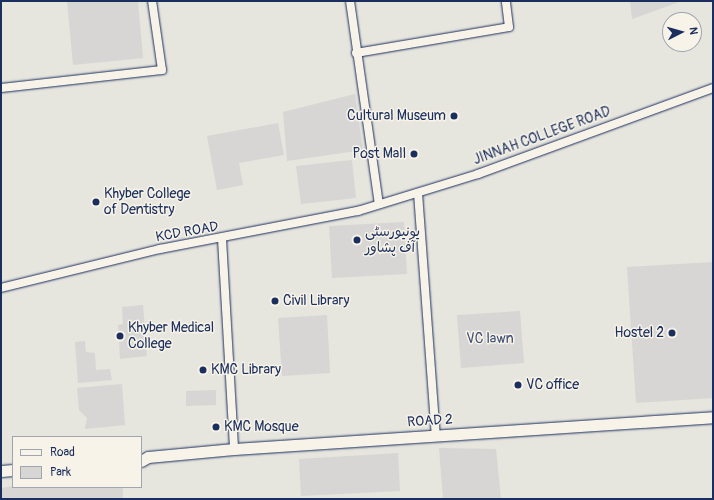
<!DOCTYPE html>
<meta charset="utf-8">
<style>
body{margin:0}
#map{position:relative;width:714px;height:500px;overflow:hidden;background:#f7f3e8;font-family:Pangolin,"Playpen Sans Arabic",sans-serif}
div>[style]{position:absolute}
.built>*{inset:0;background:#e6e5de}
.green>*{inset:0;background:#d7d6d4}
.roads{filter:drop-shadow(0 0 1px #1b2f5e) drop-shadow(0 0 1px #1b2f5e)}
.street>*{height:8px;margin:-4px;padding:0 4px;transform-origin:4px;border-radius:4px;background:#f7f3e8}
.secondary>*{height:11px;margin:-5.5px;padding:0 5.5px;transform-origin:5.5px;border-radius:5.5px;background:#f7f3e8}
.dots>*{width:11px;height:11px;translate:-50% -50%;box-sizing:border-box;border:2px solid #f7f3e8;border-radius:50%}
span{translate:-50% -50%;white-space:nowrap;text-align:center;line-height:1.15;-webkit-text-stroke:3px #f7f3e8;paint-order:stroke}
.poi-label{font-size:14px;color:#1b2f5e}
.right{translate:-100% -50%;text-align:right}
.left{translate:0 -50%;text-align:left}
.street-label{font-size:14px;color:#1b2f5e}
.park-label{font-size:14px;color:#415076}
.frame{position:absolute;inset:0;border:2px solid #1b2f5e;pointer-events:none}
.legend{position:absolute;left:12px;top:436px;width:130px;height:52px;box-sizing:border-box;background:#f7f3e8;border:1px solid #9fa5b1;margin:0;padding:5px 7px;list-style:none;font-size:12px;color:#1b2f5e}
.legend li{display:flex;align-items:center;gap:8px;height:20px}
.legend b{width:20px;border:1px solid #9fa5b1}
.north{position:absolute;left:662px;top:12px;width:40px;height:40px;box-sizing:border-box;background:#f7f3e8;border:1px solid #9fa5b1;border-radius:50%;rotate:84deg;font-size:11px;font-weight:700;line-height:16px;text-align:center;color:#1b2f5e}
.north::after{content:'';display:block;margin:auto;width:14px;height:18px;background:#1b2f5e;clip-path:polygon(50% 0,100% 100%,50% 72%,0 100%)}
</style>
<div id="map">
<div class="built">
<div style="clip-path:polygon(evenodd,1px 1px,713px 1px,713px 499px,1px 499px,1px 1px,670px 20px,694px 20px,694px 44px,670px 44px,670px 20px,1px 1px,13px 437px,141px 437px,141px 487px,13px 487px,13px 437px)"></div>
</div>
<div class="green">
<div style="clip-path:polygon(67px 1px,138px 1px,143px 58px,73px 65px)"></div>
<div style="clip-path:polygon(630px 1px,682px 1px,632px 19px)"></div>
<div style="clip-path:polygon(355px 94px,363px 150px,287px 161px,283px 112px)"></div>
<div style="clip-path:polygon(278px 123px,284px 155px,239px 163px,243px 185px,217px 190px,207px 136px)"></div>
<div style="clip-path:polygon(352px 160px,356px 198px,301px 204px,296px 166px)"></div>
<div style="clip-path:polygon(404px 222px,407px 274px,332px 278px,329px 226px)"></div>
<div style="clip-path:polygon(713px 262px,713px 398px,636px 403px,627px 267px)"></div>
<div style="clip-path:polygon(143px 305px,147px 356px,120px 359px,118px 325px,123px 324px,122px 307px)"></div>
<div style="clip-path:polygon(520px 311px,524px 363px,461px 368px,457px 315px)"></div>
<div style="clip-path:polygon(327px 315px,330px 373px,282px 376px,278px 318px)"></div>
<div style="clip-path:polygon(85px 341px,86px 352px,95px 353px,96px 370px,110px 369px,112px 380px,78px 383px,75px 342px)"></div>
<div style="clip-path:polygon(122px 384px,125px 425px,85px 429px,87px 418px,79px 410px,77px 388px)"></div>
<div style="clip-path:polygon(216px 390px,216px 405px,186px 406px,186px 391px)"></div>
<div style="clip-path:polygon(439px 448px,496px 449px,501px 499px,443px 499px)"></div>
<div style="clip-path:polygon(398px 453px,400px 491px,301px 496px,299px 459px)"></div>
<div style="clip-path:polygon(13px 486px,123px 487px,123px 499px,1px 499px,1px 488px)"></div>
</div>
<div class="roads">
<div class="street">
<div style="left:350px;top:1px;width:205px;rotate:81.9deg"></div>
<div style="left:356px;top:53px;width:155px;rotate:-9.6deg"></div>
<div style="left:509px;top:27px;width:26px;rotate:-97deg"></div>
<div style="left:1px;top:88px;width:162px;rotate:-6.4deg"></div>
<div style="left:162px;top:70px;width:70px;rotate:-98.2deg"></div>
<div style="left:418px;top:193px;width:244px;rotate:85.8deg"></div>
<div style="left:222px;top:239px;width:210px;rotate:86.7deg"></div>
<div style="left:1px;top:288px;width:164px;rotate:-13.8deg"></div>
<div style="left:160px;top:249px;width:202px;rotate:-10.9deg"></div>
<div style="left:358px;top:211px;width:126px;rotate:-17.1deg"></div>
<div style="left:478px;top:174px;width:250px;rotate:-20.1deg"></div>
</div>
<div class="secondary">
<div style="left:141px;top:461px;width:8px;rotate:-30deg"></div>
<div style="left:148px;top:457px;width:86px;rotate:-5.3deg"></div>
<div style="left:234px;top:449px;width:480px;rotate:-3.8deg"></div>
<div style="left:1px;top:471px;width:12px;rotate:-5deg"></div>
</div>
</div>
<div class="dots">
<div style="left:454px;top:116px;background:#1b2f5e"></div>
<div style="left:414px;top:154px;background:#1b2f5e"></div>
<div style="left:96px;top:202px;background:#1b2f5e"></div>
<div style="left:357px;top:240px;background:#1b2f5e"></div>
<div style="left:275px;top:301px;background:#1b2f5e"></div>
<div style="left:672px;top:333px;background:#1b2f5e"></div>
<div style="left:120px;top:336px;background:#1b2f5e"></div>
<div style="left:203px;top:370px;background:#1b2f5e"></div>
<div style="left:518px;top:385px;background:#1b2f5e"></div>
<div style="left:216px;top:427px;background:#1b2f5e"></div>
</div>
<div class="poi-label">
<span class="right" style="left:446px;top:116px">Cultural Museum</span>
<span class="right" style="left:406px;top:154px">Post Mall</span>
<span class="left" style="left:104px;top:202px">Khyber College<br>of Dentistry</span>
<span class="left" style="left:365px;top:240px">یونیورسٹی<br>آف پشاور</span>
<span class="left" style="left:283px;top:301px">Civil Library</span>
<span class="left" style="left:128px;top:336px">Khyber Medical<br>College</span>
<span class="right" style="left:664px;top:333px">Hostel 2</span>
<span class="left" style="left:211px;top:370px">KMC Library</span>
<span class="left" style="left:526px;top:385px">VC office</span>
<span class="left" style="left:224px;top:427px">KMC Mosque</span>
</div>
<div class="street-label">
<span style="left:542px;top:136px;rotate:-20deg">JINNAH COLLEGE ROAD</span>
<span style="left:187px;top:232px;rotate:-10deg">KCD ROAD</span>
<span style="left:430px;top:421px;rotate:-4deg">ROAD 2</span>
</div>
<div class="park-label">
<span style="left:490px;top:339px">VC lawn</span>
</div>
<div class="frame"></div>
<ul class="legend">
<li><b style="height:5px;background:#f7f3e8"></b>Road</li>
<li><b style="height:11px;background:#d7d6d4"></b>Park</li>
</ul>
<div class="north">N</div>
</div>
